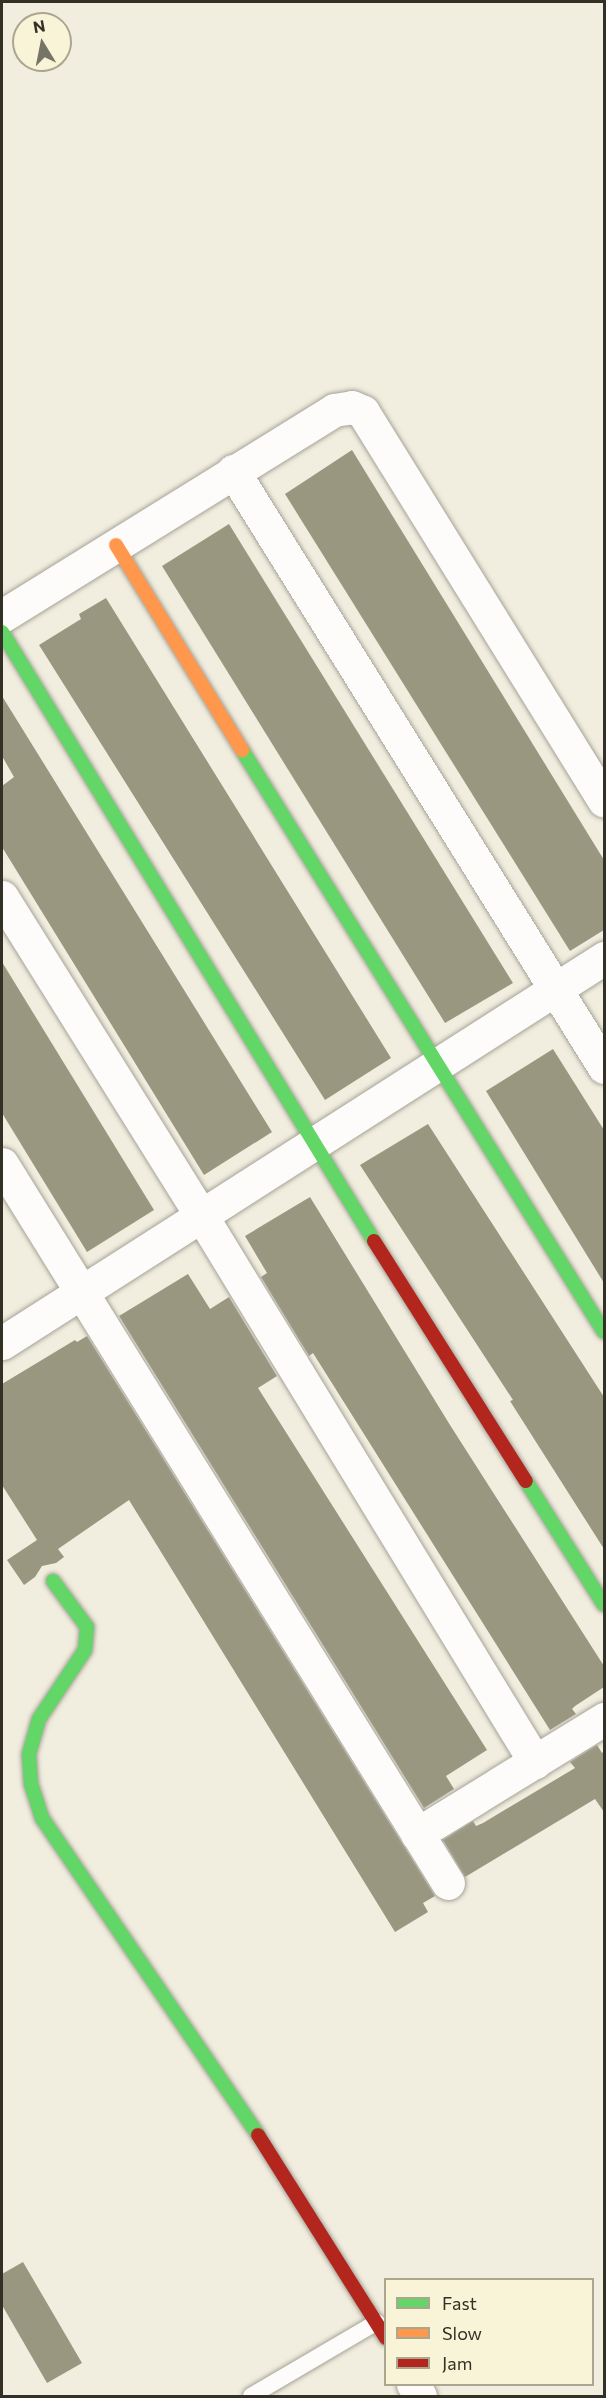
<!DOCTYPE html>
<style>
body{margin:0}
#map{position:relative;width:606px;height:2398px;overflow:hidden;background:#f1eedf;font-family:Commissioner,sans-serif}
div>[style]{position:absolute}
.building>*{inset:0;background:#9a9780}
.roads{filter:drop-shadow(0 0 2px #a6a398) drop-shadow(0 0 2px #a6a398)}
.lane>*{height:16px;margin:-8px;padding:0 8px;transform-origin:8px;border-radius:8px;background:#fdfcfa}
.street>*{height:33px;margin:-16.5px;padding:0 16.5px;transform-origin:16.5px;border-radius:16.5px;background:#fdfcfa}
.fast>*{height:14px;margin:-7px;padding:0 7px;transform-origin:7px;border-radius:7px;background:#63d668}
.slow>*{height:14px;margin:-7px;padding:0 7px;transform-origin:7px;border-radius:7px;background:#ff974d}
.jam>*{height:14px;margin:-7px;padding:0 7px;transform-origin:7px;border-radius:7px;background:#b3261e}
span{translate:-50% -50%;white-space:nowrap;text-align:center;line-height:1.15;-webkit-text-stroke:6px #f9f4d7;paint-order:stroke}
.frame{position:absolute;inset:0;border:3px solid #333126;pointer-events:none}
.legend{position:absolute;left:384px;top:2278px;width:210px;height:108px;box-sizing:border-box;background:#f9f4d7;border:2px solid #aaa690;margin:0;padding:8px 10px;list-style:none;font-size:18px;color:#333126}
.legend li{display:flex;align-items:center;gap:12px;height:30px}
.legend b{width:30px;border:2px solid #aaa690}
.north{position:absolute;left:12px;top:12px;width:60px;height:60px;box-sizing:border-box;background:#f9f4d7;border:2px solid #aaa690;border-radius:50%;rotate:350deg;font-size:16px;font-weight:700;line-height:24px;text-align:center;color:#333126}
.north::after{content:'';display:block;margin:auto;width:21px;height:27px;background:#767367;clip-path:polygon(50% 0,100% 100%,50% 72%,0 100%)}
</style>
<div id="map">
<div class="building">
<div style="clip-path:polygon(352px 450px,604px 860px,604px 930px,570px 951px,285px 494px)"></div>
<div style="clip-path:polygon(229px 524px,513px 983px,445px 1023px,162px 566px)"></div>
<div style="clip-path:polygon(106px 598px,391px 1058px,325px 1100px,39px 645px,81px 619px,79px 614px)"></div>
<div style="clip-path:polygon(2px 696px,272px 1132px,204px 1175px,2px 847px,2px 786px,14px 777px,2px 756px)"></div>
<div style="clip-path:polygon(2px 962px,154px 1210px,87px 1252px,2px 1113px)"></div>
<div style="clip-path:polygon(553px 1049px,604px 1130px,604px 1283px,486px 1091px)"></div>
<div style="clip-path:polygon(428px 1124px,604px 1397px,604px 1549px,510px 1401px,513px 1400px,360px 1165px)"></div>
<div style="clip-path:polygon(310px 1197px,450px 1425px,604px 1666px,604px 1687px,575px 1706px,572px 1709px,576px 1714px,550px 1730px,313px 1353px,309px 1356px,261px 1277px,267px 1273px,245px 1236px)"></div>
<div style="clip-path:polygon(188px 1274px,210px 1309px,229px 1297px,277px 1376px,258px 1388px,487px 1750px,446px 1776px,454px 1789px,424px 1808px,119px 1316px)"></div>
<div style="clip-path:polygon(87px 1336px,435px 1896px,423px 1903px,428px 1912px,395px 1932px,129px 1500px,58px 1549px,64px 1557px,56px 1563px,42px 1566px,35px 1577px,24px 1585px,7px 1560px,37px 1540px,2px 1485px,2px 1384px,75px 1340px,77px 1342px)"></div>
<div style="clip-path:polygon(597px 1745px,602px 1753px,604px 1751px,604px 1812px,595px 1799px,465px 1877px,443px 1840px,473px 1821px,476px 1826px,483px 1823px,575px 1768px,570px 1762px)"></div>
<div style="clip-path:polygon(23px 2262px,82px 2363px,47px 2383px,2px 2305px,2px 2274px)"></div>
</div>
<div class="roads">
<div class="lane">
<div style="left:251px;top:2396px;width:146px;rotate:-30.4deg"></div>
</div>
<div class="street">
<div style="left:233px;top:471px;width:702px;rotate:58.1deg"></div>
<div style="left:2px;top:616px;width:391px;rotate:-31.8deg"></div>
<div style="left:334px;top:410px;width:18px;rotate:-9deg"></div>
<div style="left:352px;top:407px;width:12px;rotate:24deg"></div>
<div style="left:363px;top:412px;width:457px;rotate:58.2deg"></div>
<div style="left:2px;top:897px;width:375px;rotate:58deg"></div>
<div style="left:201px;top:1215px;width:641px;rotate:58.59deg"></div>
<div style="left:2px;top:1164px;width:846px;rotate:58.19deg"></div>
<div style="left:2px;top:1343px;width:715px;rotate:-32.6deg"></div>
<div style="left:417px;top:1834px;width:220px;rotate:-31.6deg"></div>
<div style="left:413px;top:2384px;width:14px;rotate:60deg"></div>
</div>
<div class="fast">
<div style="left:2px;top:632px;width:714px;rotate:58.58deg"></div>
<div style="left:242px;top:750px;width:685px;rotate:58.12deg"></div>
<div style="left:526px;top:1481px;width:146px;rotate:57.8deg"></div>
<div style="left:53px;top:1581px;width:57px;rotate:53.5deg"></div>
<div style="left:87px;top:1627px;width:23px;rotate:95deg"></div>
<div style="left:85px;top:1650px;width:83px;rotate:123.7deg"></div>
<div style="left:39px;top:1719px;width:37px;rotate:106deg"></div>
<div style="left:29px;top:1755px;width:29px;rotate:86deg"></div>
<div style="left:31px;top:1784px;width:36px;rotate:72deg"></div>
<div style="left:42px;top:1818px;width:384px;rotate:55.7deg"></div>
</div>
<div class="slow">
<div style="left:116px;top:545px;width:241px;rotate:58.4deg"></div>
</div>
<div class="jam">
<div style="left:374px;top:1241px;width:284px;rotate:57.7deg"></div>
<div style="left:258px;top:2135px;width:240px;rotate:57.8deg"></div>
</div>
</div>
<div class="frame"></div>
<ul class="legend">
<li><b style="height:8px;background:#63d668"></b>Fast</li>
<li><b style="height:8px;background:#ff974d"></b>Slow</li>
<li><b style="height:8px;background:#b3261e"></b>Jam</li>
</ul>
<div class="north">N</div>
</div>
